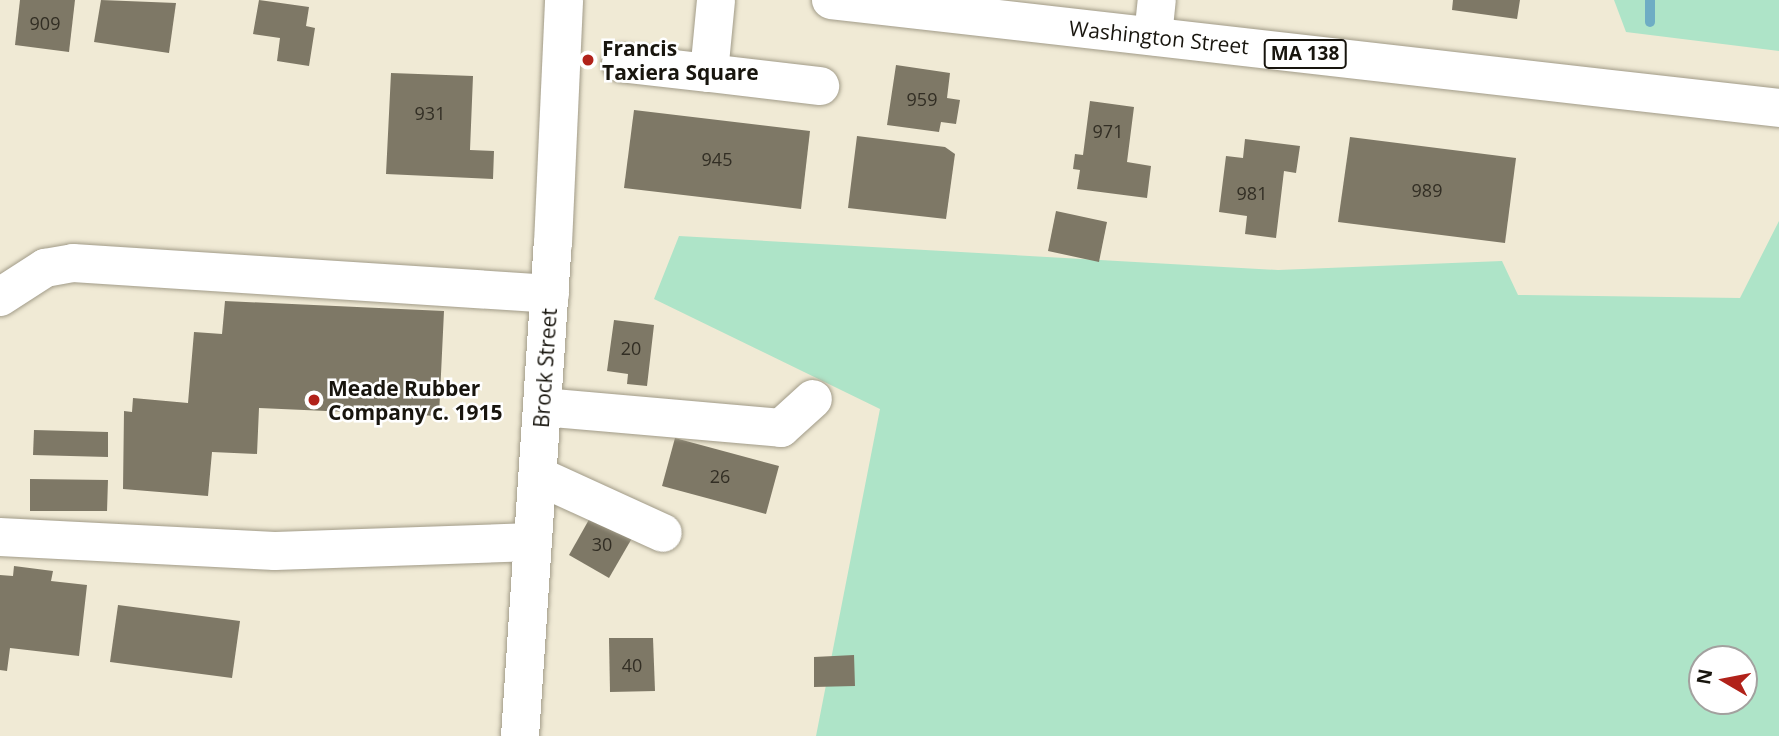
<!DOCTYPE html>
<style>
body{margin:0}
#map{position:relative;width:1779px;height:736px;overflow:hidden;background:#f0ead5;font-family:"Open Sans",sans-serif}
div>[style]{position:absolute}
.green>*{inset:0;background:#aee4c8}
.stream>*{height:10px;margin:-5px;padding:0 5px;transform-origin:5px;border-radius:5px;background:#6eadc4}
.building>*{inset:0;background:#7e7866}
.roads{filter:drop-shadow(0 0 2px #a19b88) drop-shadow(0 0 2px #a19b88)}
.minor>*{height:38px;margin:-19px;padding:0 19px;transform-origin:19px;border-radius:19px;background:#fff}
.major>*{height:38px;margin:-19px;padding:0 19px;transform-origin:19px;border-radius:19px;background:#fff}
.dots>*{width:19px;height:19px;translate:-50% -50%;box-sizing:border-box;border:4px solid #fff;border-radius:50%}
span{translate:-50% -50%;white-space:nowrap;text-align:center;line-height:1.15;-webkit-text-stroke:5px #fff;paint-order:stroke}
.number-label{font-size:18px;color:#322e24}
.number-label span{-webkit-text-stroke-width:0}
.shield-label span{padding:2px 5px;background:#fff;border:2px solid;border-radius:5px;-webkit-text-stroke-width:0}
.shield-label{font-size:19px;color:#18150e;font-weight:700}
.street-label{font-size:21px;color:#18150e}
.poi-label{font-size:21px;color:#18150e;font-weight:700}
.left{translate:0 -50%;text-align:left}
.north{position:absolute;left:1688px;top:645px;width:70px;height:70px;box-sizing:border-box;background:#fff;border:2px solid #a3a19f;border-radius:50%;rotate:280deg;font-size:19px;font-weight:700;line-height:28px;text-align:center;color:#18150e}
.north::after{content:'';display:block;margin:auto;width:24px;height:32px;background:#b1221a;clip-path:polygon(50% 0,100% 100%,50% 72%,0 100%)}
</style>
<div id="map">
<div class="green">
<div style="clip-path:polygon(1614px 0,1779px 0,1779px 51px,1626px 32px)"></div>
<div style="clip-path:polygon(evenodd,1779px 221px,1779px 736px,816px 736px,880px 409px,654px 299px,679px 236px,1278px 270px,1502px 261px,1518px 295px,1740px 298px,1779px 221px,1702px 659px,1744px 659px,1744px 701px,1702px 701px,1702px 659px)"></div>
</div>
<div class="stream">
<div style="left:1650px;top:0;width:22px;rotate:90deg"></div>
</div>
<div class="building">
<div style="clip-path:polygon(20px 0,75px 0,69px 52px,15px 45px)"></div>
<div style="clip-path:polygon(101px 0,176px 3px,169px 53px,94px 42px)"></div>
<div style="clip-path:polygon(259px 0,309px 7px,306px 26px,315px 28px,309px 66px,277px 61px,280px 38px,253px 34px)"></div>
<div style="clip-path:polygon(1453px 0,1520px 0,1517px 19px,1452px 10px)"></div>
<div style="clip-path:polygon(896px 65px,950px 73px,947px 98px,960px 100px,956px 124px,941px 122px,939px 132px,887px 125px)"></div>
<div style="clip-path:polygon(391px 73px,473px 76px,470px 150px,494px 151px,493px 179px,386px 174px)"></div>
<div style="clip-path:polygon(1090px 101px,1134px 107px,1127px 162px,1151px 166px,1147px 198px,1077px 189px,1080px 170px,1073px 169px,1075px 154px,1083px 155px)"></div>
<div style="clip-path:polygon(634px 110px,810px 131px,801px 209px,624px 188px)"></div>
<div style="clip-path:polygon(857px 136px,945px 147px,955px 154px,946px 219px,848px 208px)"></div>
<div style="clip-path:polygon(1350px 137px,1516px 158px,1505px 243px,1338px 222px)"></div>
<div style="clip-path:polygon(1245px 139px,1300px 146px,1296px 173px,1284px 171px,1276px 238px,1245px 234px,1247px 216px,1219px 212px,1226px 156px,1243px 158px)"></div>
<div style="clip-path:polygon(1056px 211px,1107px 222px,1099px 262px,1048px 251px)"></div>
<div style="clip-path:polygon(225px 301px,444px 311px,439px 416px,259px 408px,257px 454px,212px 452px,208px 496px,123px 489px,124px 411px,132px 412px,133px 398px,188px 403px,194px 332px,222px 334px)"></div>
<div style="clip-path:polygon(614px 320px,654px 325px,647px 386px,627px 384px,628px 374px,607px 371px)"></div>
<div style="clip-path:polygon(34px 430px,108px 432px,108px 457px,33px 455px)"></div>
<div style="clip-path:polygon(675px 438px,779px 466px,766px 514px,662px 486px)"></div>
<div style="clip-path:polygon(30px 479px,108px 480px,107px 511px,30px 511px)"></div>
<div style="clip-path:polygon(595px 509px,635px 533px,609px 578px,569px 555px)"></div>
<div style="clip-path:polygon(14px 566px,53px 571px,51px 581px,87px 585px,79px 656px,10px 648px,7px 671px,0 670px,0 575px,13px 576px)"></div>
<div style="clip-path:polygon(118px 605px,240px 621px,232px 678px,110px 662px)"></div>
<div style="clip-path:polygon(609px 638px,653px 638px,655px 691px,610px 692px)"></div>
<div style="clip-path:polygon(854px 655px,855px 686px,814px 687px,814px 657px)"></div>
</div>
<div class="roads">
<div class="minor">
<div style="left:1153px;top:36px;width:36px;rotate:-84deg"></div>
<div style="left:621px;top:63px;width:89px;rotate:6.5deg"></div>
<div style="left:709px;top:73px;width:73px;rotate:-84.5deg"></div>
<div style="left:709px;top:73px;width:112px;rotate:6.7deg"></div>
<div style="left:0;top:297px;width:54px;rotate:-32.8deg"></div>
<div style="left:45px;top:268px;width:28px;rotate:-10deg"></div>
<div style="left:73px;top:263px;width:478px;rotate:3.7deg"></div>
<div style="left:542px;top:407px;width:240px;rotate:5deg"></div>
<div style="left:781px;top:428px;width:43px;rotate:-42.2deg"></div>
<div style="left:538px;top:476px;width:137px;rotate:24.5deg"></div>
<div style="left:0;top:537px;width:275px;rotate:2.9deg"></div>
<div style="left:275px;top:551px;width:258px;rotate:-2deg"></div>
<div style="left:520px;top:736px;width:493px;rotate:-86.2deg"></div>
<div style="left:553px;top:244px;width:244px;rotate:-87.4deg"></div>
</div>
<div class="major">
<div style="left:831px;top:0;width:954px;rotate:6.5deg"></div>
</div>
</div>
<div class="dots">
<div style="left:588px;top:60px;background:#b1221a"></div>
<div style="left:314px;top:400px;background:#b1221a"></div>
</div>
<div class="number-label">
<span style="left:45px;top:23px">909</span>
<span style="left:922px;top:99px">959</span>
<span style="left:430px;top:113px">931</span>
<span style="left:1108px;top:131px">971</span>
<span style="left:717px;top:159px">945</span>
<span style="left:1427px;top:190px">989</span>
<span style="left:1252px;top:193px">981</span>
<span style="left:631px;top:348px">20</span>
<span style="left:720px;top:476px">26</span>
<span style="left:602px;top:544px">30</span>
<span style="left:632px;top:665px">40</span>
</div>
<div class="shield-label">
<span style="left:1305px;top:54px">MA 138</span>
</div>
<div class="street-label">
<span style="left:1159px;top:37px;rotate:6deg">Washington Street</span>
<span style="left:545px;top:368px;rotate:-86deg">Brock Street</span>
</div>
<div class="poi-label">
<span class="left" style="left:602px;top:60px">Francis<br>Taxiera Square</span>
<span class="left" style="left:328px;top:400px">Meade Rubber<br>Company c. 1915</span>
</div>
<div class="north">N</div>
</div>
